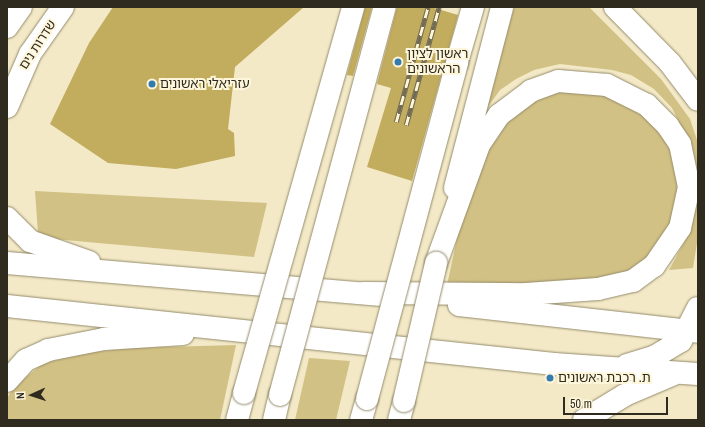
<!DOCTYPE html>
<meta charset="utf-8">
<style>
body{margin:0}
#map{position:relative;width:705px;height:427px;overflow:hidden;background:#f3e9c7;font-family:"Archivo Narrow","Noto Sans Hebrew",sans-serif}
div>[style]{position:absolute}
.green>*{inset:0;background:#d2c184}
.building>*{inset:0;background:#c2ac5d}
.roads{filter:drop-shadow(0 0 1px #948b6b) drop-shadow(0 0 1px #948b6b)}
.secondary>*{height:22px;margin:-11px;padding:0 11px;transform-origin:11px;border-radius:11px;background:#fff}
.primary>*{height:22px;margin:-11px;padding:0 11px;transform-origin:11px;border-radius:11px;background:#fff}
.highway>*{height:22px;margin:-11px;padding:0 11px;transform-origin:11px;border-radius:11px;background:#fff}
.rail>*{height:4.5px;margin-top:-2.25px;transform-origin:0;background:repeating-linear-gradient(90deg,#fef6db 0 9px,#706a56 0 18px);box-sizing:border-box;border-block:1px solid #706a56}
.bridges{filter:drop-shadow(0 0 1px #948b6b) drop-shadow(0 0 1px #948b6b)}
.secondary-bridge>*{height:22px;margin:-11px;padding:0 11px;transform-origin:11px;border-radius:11px;background:#fff}
.highway-bridge>*{height:22px;margin:-11px;padding:0 11px;transform-origin:11px;border-radius:11px;background:#fff}
.dots>*{width:11px;height:11px;translate:-50% -50%;box-sizing:border-box;border:2px solid #fef6db;border-radius:50%}
span{translate:-50% -50%;white-space:nowrap;text-align:center;line-height:1.15;-webkit-text-stroke:4px #fef6db;paint-order:stroke}
.street-label{font-size:13px;color:#2f2b1e}
.poi-label{font-size:13px;color:#2f2b1e}
.left{translate:0 -50%;text-align:left}
.frame{position:absolute;inset:0;border:8px solid #2f2b1e;pointer-events:none}
.north{position:absolute;left:12px;top:375px;width:40px;height:40px;-webkit-text-stroke:3px #fef6db;paint-order:stroke;rotate:267deg;font-size:11px;font-weight:700;line-height:16px;text-align:center;color:#2f2b1e}
.north::after{content:'';display:block;margin:auto;width:14px;height:18px;background:#2f2b1e;clip-path:polygon(50% 0,100% 100%,50% 72%,0 100%)}
.scale{position:absolute;left:563px;top:397px;width:105px;height:18px;box-sizing:border-box;border:2px solid #2f2b1e;border-top:0;padding-left:5px;font-size:12px;line-height:14px;white-space:nowrap;color:#2f2b1e;-webkit-text-stroke:3px #fef6db;paint-order:stroke}
</style>
<div id="map">
<div class="green">
<div style="clip-path:polygon(514px 7px,589px 7px,661px 79px,690px 119px,698px 143px,698px 237px,693px 268px,669px 270px,692px 228px,695px 182px,684px 132px,672px 108px,654px 89px,631px 75px,612px 70px,560px 64px,534px 70px,516px 79px,500px 90px,485px 111px)"></div>
<div style="clip-path:polygon(560px 90px,587px 90px,625px 102px,653px 122px,672px 148px,680px 187px,678px 206px,663px 241px,637px 269px,578px 283px,447px 285px,466px 197px,487px 149px,506px 121px,530px 101px)"></div>
<div style="clip-path:polygon(35px 191px,267px 203px,254px 257px,54px 239px,38px 233px)"></div>
<div style="clip-path:polygon(236px 345px,220px 420px,7px 420px,7px 398px,14px 387px,42px 364px,78px 354px,130px 348px)"></div>
<div style="clip-path:polygon(309px 358px,350px 361px,336px 420px,295px 420px)"></div>
</div>
<div class="building">
<div style="clip-path:polygon(113px 7px,304px 7px,235px 67px,228px 129px,234px 133px,235px 156px,176px 169px,108px 163px,50px 124px,89px 43px)"></div>
<div style="clip-path:polygon(365px 7px,372px 7px,353px 76px,347px 75px)"></div>
<div style="clip-path:polygon(397px 7px,431px 7px,458px 15px,412px 181px,367px 167px,391px 88px,377px 84px)"></div>
</div>
<div class="roads">
<div class="secondary">
<div style="left:7px;top:27px;width:24px;rotate:-55deg"></div>
<div style="left:7px;top:107px;width:58px;rotate:-66.5deg"></div>
<div style="left:30px;top:54px;width:57px;rotate:-54.9deg"></div>
<div style="left:455px;top:188px;width:187px;rotate:-75.4deg"></div>
<div style="left:237px;top:420px;width:28px;rotate:-75deg"></div>
<div style="left:399px;top:420px;width:20px;rotate:-75deg"></div>
</div>
<div class="primary">
<div style="left:615px;top:7px;width:78px;rotate:45.5deg"></div>
<div style="left:670px;top:63px;width:46px;rotate:52.9deg"></div>
<div style="left:7px;top:218px;width:33px;rotate:45deg"></div>
<div style="left:30px;top:241px;width:63px;rotate:19.6deg"></div>
<div style="left:7px;top:263px;width:373px;rotate:4.9deg"></div>
<div style="left:364px;top:293px;width:162px;rotate:0.4deg"></div>
<div style="left:526px;top:294px;width:72px;rotate:-4deg"></div>
<div style="left:598px;top:289px;width:36px;rotate:-13deg"></div>
<div style="left:633px;top:281px;width:26px;rotate:-36deg"></div>
<div style="left:654px;top:266px;width:46px;rotate:-55.6deg"></div>
<div style="left:680px;top:228px;width:42px;rotate:-77.6deg"></div>
<div style="left:689px;top:187px;width:44px;rotate:-101.8deg"></div>
<div style="left:680px;top:144px;width:22px;rotate:-124deg"></div>
<div style="left:668px;top:126px;width:30px;rotate:-135deg"></div>
<div style="left:647px;top:105px;width:45px;rotate:-153.4deg"></div>
<div style="left:607px;top:85px;width:49px;rotate:-175.3deg"></div>
<div style="left:558px;top:81px;width:29px;rotate:160deg"></div>
<div style="left:531px;top:91px;width:40px;rotate:143deg"></div>
<div style="left:499px;top:115px;width:36px;rotate:124deg"></div>
<div style="left:479px;top:145px;width:126px;rotate:110deg"></div>
<div style="left:459px;top:305px;width:241px;rotate:6.4deg"></div>
<div style="left:7px;top:306px;width:550px;rotate:6.05deg"></div>
<div style="left:554px;top:364px;width:144px;rotate:4deg"></div>
<div style="left:627px;top:365px;width:28px;rotate:-17deg"></div>
<div style="left:654px;top:357px;width:31px;rotate:-31deg"></div>
<div style="left:681px;top:341px;width:37px;rotate:-63deg"></div>
<div style="left:7px;top:381px;width:28px;rotate:-48deg"></div>
<div style="left:26px;top:360px;width:24px;rotate:-24deg"></div>
<div style="left:48px;top:350px;width:57px;rotate:-11.1deg"></div>
<div style="left:104px;top:339px;width:79px;rotate:-3.6deg"></div>
<div style="left:584px;top:420px;width:48px;rotate:-31.4deg"></div>
<div style="left:625px;top:395px;width:53px;rotate:-23.2deg"></div>
</div>
<div class="highway">
<div style="left:457px;top:62px;width:57px;rotate:-73.8deg"></div>
<div style="left:274px;top:420px;width:26px;rotate:-77deg"></div>
<div style="left:361px;top:420px;width:22px;rotate:-74deg"></div>
</div>
</div>
<div class="rail">
<div style="left:396px;top:122px;width:119px;rotate:-74.5deg"></div>
<div style="left:406px;top:125px;width:123px;rotate:-74.4deg"></div>
</div>
<div class="bridges">
<div class="secondary-bridge">
<div style="left:244px;top:393px;width:401px;rotate:-74.2deg"></div>
<div style="left:404px;top:401px;width:142px;rotate:-76.9deg"></div>
</div>
<div class="highway-bridge">
<div style="left:280px;top:395px;width:402px;rotate:-74.9deg"></div>
<div style="left:367px;top:399px;width:349px;rotate:-75deg"></div>
</div>
</div>
<div class="dots">
<div style="left:398px;top:62px;background:#347bb0"></div>
<div style="left:152px;top:84px;background:#347bb0"></div>
<div style="left:550px;top:378px;background:#347bb0"></div>
</div>
<div class="street-label">
<span style="left:38px;top:45px;rotate:-57deg">שדרות נים</span>
</div>
<div class="poi-label">
<span class="left" style="left:407px;top:62px">ראשון לציון<br>הראשונים</span>
<span class="left" style="left:160px;top:84px">עזריאלי ראשונים</span>
<span class="left" style="left:558px;top:378px">ת. רכבת ראשונים</span>
</div>
<div class="frame"></div>
<div class="north">N</div>
<div class="scale">50 m</div>
</div>
